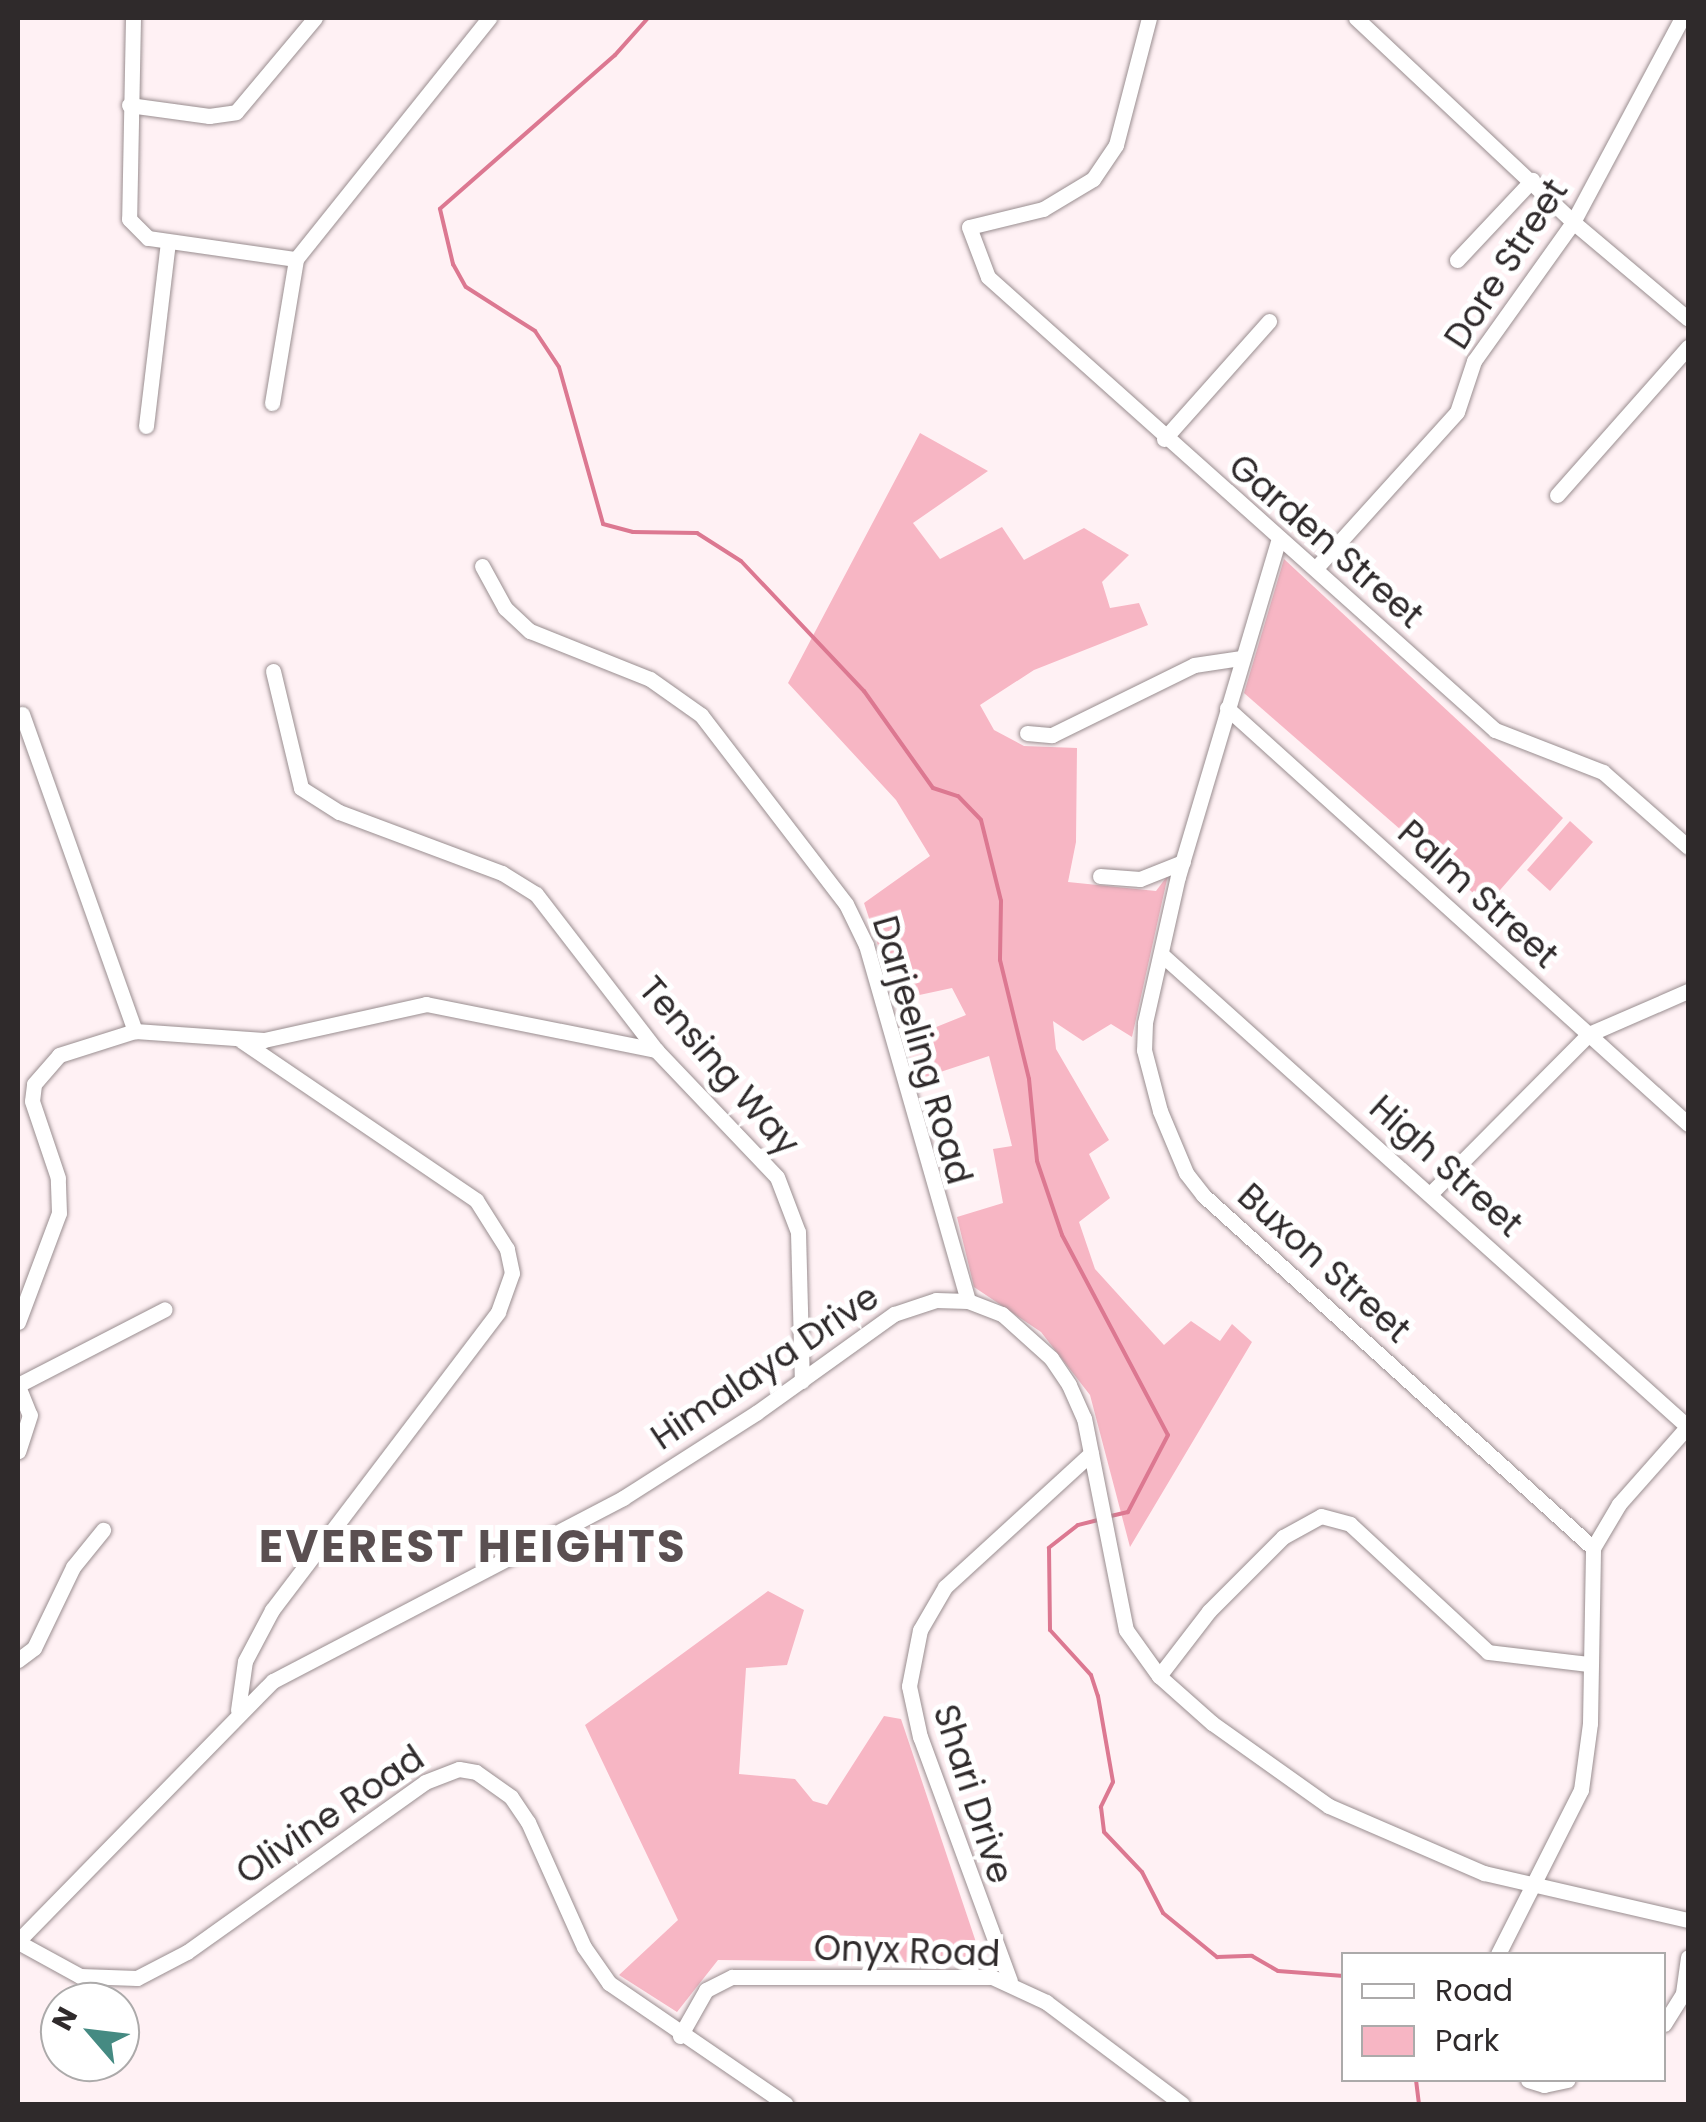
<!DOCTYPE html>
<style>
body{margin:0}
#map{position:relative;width:1706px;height:2122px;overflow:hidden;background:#fff1f4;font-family:Poppins,sans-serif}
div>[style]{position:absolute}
.green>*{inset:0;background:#f7b6c4}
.stream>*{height:4px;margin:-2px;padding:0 2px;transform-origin:2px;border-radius:2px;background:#dc7891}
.roads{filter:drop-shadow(0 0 2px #9a8e90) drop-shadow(0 0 2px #9a8e90)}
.minor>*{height:15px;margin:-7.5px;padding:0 7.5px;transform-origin:7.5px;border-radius:7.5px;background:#fff}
span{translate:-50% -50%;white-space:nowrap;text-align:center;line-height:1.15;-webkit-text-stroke:10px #fff;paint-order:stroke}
.street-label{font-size:35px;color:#2f2a2b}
.district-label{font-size:45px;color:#5a4f51;font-weight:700;letter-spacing:2.5px}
.frame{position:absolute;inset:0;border:20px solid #2f2a2b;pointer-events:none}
.legend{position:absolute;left:1341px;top:1952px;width:325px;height:130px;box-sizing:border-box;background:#fff;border:2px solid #acaaaa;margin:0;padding:12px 18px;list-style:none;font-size:30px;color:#2f2a2b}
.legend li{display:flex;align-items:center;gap:20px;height:50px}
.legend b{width:50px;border:2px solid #acaaaa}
.north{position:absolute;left:40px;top:1982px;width:100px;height:100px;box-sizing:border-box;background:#fff;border:2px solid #acaaaa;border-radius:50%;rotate:298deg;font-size:28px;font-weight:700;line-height:40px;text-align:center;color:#2f2a2b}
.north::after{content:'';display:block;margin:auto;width:35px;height:45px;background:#458a82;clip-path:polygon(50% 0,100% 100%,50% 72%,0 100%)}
</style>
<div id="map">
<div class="green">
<div style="clip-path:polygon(920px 433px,988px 471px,913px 523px,940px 559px,1002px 527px,1024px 560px,1084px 528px,1129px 555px,1102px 582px,1110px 608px,1139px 603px,1148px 625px,1034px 670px,980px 705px,994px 730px,1024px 746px,1077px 748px,1076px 842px,1068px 882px,1156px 891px,1168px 875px,1132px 1037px,1111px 1024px,1083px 1041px,1053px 1021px,1056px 1049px,1109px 1140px,1089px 1154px,1110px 1198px,1079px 1222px,1095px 1269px,1164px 1345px,1191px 1321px,1220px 1341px,1232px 1324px,1252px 1342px,1130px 1547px,1090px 1395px,1041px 1332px,974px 1287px,957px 1217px,1003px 1203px,993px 1149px,1012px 1146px,989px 1056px,916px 1080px,904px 1040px,966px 1015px,952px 988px,896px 1000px,864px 903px,930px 856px,896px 800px,788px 683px)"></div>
<div style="clip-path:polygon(1284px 559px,1563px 818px,1487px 905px,1244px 693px)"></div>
<div style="clip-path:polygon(1570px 821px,1593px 842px,1550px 891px,1527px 870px)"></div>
<div style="clip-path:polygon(768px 1591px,804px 1610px,787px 1665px,746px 1668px,739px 1774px,795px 1779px,813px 1801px,827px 1805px,884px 1716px,901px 1719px,983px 1963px,718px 1960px,677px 2012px,619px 1975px,678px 1920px,585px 1725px)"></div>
</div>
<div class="stream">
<div style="left:648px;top:18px;width:50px;rotate:131.7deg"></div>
<div style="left:615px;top:55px;width:233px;rotate:138.7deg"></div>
<div style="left:440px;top:209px;width:57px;rotate:76.7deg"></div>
<div style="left:453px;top:264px;width:26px;rotate:61deg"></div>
<div style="left:466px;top:287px;width:82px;rotate:32.5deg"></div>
<div style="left:535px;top:331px;width:43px;rotate:56.3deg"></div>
<div style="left:559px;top:367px;width:163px;rotate:74.3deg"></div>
<div style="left:603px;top:524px;width:31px;rotate:15deg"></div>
<div style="left:633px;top:532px;width:64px;rotate:0.9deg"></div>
<div style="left:697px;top:533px;width:52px;rotate:32.5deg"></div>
<div style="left:741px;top:561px;width:179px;rotate:46.6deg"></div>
<div style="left:864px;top:691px;width:119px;rotate:54.6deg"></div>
<div style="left:933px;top:788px;width:26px;rotate:18deg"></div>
<div style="left:958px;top:796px;width:33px;rotate:46deg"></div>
<div style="left:981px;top:820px;width:83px;rotate:76.1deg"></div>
<div style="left:1001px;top:901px;width:59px;rotate:91deg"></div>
<div style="left:1000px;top:960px;width:122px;rotate:76.3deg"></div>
<div style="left:1029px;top:1079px;width:82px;rotate:84.4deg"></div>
<div style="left:1037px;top:1161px;width:78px;rotate:71.3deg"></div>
<div style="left:1062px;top:1235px;width:226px;rotate:62.1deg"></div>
<div style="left:1168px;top:1435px;width:87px;rotate:117.5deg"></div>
<div style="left:1128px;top:1512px;width:22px;rotate:167deg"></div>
<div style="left:1098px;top:1520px;width:21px;rotate:166deg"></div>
<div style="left:1078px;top:1525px;width:37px;rotate:142deg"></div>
<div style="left:1049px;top:1548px;width:82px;rotate:89.3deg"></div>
<div style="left:1050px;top:1630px;width:61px;rotate:47.7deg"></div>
<div style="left:1091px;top:1675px;width:22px;rotate:72deg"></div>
<div style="left:1098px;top:1696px;width:87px;rotate:80.1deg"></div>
<div style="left:1113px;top:1782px;width:28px;rotate:116deg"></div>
<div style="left:1101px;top:1807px;width:25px;rotate:83deg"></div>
<div style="left:1104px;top:1832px;width:55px;rotate:46.5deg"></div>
<div style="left:1142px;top:1872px;width:46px;rotate:62.9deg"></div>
<div style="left:1163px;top:1913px;width:70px;rotate:39.2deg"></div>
<div style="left:1217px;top:1957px;width:35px;rotate:-2deg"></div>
<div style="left:1252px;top:1956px;width:30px;rotate:30deg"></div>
<div style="left:1278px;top:1971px;width:66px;rotate:4.3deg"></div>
<div style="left:1416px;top:2080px;width:24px;rotate:83deg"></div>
</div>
<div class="roads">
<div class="minor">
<div style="left:133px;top:18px;width:201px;rotate:91.1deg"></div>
<div style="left:129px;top:219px;width:27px;rotate:45deg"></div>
<div style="left:148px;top:238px;width:149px;rotate:8.1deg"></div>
<div style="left:296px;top:259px;width:309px;rotate:-51.3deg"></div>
<div style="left:1149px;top:18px;width:131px;rotate:104.6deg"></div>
<div style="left:1116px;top:145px;width:41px;rotate:124.1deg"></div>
<div style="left:1093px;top:179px;width:58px;rotate:149deg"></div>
<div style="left:1043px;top:209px;width:76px;rotate:166.3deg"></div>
<div style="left:969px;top:227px;width:53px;rotate:69.2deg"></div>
<div style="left:988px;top:277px;width:680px;rotate:41.78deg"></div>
<div style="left:1495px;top:730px;width:116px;rotate:21.3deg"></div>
<div style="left:1603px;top:772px;width:113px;rotate:41.4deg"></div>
<div style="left:1356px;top:18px;width:298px;rotate:43.2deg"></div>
<div style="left:1573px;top:222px;width:150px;rotate:40.1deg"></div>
<div style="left:129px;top:105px;width:81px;rotate:7.8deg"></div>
<div style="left:209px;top:116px;width:27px;rotate:-8deg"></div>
<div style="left:236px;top:112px;width:123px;rotate:-50deg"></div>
<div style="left:1457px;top:260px;width:110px;rotate:-46.8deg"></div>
<div style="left:272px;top:403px;width:146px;rotate:-80.5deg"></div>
<div style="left:146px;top:426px;width:185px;rotate:-83.2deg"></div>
<div style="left:1164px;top:439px;width:158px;rotate:-48.3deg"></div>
<div style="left:1557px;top:495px;width:198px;rotate:-48.5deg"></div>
<div style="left:1279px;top:538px;width:353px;rotate:106.6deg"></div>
<div style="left:1178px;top:876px;width:151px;rotate:102.7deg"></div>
<div style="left:1145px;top:1023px;width:27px;rotate:92deg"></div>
<div style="left:1144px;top:1050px;width:63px;rotate:75.3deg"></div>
<div style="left:1160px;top:1111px;width:67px;rotate:67.2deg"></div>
<div style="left:1186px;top:1173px;width:28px;rotate:52deg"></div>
<div style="left:1203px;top:1195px;width:526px;rotate:42.15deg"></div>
<div style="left:482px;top:566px;width:48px;rotate:61.3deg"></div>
<div style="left:505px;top:608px;width:34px;rotate:43deg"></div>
<div style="left:530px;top:631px;width:129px;rotate:21.8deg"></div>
<div style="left:650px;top:679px;width:62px;rotate:35.2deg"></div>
<div style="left:701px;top:715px;width:238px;rotate:52.5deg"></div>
<div style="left:846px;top:904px;width:46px;rotate:64deg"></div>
<div style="left:866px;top:945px;width:370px;rotate:74deg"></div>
<div style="left:1316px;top:568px;width:210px;rotate:-47.9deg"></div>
<div style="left:1457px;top:412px;width:54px;rotate:-71.6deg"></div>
<div style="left:1474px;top:361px;width:171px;rotate:-54.5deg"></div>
<div style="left:1573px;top:222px;width:231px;rotate:-61.9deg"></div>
<div style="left:273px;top:671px;width:120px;rotate:76.5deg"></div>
<div style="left:301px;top:788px;width:45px;rotate:32.3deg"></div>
<div style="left:339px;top:812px;width:174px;rotate:20.5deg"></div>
<div style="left:502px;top:873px;width:40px;rotate:32deg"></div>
<div style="left:536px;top:894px;width:197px;rotate:52.4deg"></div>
<div style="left:656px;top:1050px;width:175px;rotate:46.4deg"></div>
<div style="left:777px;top:1177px;width:59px;rotate:69.1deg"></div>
<div style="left:798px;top:1232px;width:149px;rotate:88.5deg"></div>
<div style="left:1227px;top:708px;width:621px;rotate:42.06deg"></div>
<div style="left:22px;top:714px;width:337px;rotate:70.4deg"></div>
<div style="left:1027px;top:733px;width:25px;rotate:5deg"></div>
<div style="left:1052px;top:735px;width:158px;rotate:-26.2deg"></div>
<div style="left:1194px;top:665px;width:48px;rotate:-8.5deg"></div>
<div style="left:1100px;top:876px;width:40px;rotate:4.3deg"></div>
<div style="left:1140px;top:879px;width:46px;rotate:-21.6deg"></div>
<div style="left:1161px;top:954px;width:708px;rotate:41.91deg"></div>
<div style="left:1432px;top:1192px;width:223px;rotate:-45.2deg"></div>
<div style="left:1589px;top:1034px;width:108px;rotate:-23.5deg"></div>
<div style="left:18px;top:1322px;width:116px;rotate:-69.4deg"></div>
<div style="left:59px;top:1213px;width:35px;rotate:-92deg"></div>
<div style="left:58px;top:1178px;width:81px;rotate:-108.7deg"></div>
<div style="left:32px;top:1101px;width:17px;rotate:-83deg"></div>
<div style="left:34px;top:1084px;width:38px;rotate:-49deg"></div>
<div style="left:59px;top:1055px;width:80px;rotate:-17.5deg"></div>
<div style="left:135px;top:1031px;width:129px;rotate:4deg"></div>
<div style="left:264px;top:1040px;width:166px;rotate:-12.5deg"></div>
<div style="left:426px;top:1004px;width:235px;rotate:11.3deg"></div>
<div style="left:18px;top:1385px;width:165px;rotate:-27.3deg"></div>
<div style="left:18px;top:1386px;width:31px;rotate:68deg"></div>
<div style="left:30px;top:1415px;width:38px;rotate:108deg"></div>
<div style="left:18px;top:1660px;width:20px;rotate:-37deg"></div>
<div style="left:34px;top:1648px;width:90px;rotate:-64.3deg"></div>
<div style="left:73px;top:1567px;width:48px;rotate:-51deg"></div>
<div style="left:1159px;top:1676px;width:82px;rotate:-52.4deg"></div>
<div style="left:1209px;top:1611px;width:105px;rotate:-45deg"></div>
<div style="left:1283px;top:1537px;width:43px;rotate:-28.9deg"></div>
<div style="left:1321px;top:1516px;width:30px;rotate:15deg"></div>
<div style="left:1350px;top:1524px;width:188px;rotate:42.8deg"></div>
<div style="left:1488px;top:1652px;width:102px;rotate:6.8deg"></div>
<div style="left:238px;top:1710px;width:49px;rotate:-81.9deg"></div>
<div style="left:245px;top:1661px;width:58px;rotate:-62.1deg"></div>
<div style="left:272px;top:1610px;width:374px;rotate:-52.8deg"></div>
<div style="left:498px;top:1312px;width:41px;rotate:-70.3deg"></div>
<div style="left:512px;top:1273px;width:25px;rotate:-102deg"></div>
<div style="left:507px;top:1249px;width:58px;rotate:-122.3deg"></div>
<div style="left:476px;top:1200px;width:283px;rotate:-145.8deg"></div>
<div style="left:18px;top:1941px;width:364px;rotate:-45.6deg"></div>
<div style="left:273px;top:1681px;width:395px;rotate:-27.6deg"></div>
<div style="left:623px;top:1498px;width:158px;rotate:-32.6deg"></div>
<div style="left:756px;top:1413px;width:170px;rotate:-35.7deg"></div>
<div style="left:894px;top:1314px;width:44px;rotate:-18.4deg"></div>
<div style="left:936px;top:1300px;width:32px;rotate:2deg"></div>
<div style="left:968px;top:1301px;width:36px;rotate:21deg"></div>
<div style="left:1002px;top:1314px;width:66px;rotate:41.9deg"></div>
<div style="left:1051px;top:1358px;width:32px;rotate:56deg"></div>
<div style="left:1069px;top:1385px;width:36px;rotate:66deg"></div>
<div style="left:1084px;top:1418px;width:216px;rotate:78.8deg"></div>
<div style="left:1126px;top:1630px;width:57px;rotate:54.3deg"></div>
<div style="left:1159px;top:1676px;width:71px;rotate:41.6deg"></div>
<div style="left:1212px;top:1723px;width:143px;rotate:35.4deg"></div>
<div style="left:1329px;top:1806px;width:169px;rotate:23.4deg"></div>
<div style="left:1484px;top:1873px;width:209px;rotate:13deg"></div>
<div style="left:18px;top:1942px;width:71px;rotate:28.7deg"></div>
<div style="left:80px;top:1976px;width:57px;rotate:2deg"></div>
<div style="left:137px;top:1978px;width:56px;rotate:-27.5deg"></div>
<div style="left:187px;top:1952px;width:292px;rotate:-35.5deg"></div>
<div style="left:425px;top:1782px;width:36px;rotate:-21deg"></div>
<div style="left:459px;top:1769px;width:17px;rotate:10deg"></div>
<div style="left:476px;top:1772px;width:43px;rotate:35.5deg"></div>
<div style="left:511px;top:1797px;width:30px;rotate:56deg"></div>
<div style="left:528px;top:1822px;width:137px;rotate:65.9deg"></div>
<div style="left:584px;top:1947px;width:44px;rotate:55.2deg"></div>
<div style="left:609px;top:1983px;width:214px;rotate:34.4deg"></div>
<div style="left:1498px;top:1954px;width:184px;rotate:-63.2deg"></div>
<div style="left:1581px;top:1790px;width:68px;rotate:-82.3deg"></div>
<div style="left:1590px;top:1723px;width:175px;rotate:-89deg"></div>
<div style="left:1593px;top:1548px;width:51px;rotate:-59.4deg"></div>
<div style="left:1619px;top:1504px;width:104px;rotate:-48.5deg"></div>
<div style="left:1010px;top:1981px;width:260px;rotate:-110.2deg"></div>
<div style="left:920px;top:1737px;width:52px;rotate:-102.2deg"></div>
<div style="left:909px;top:1686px;width:57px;rotate:-78.9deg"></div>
<div style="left:920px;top:1630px;width:50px;rotate:-59.8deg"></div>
<div style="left:945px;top:1587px;width:198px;rotate:-42.5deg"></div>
<div style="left:1664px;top:2024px;width:36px;rotate:-58deg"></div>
<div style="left:1683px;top:1993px;width:36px;rotate:-82deg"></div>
<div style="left:680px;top:2036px;width:53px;rotate:-60.5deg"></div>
<div style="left:706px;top:1990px;width:29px;rotate:-27deg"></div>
<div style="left:732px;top:1977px;width:260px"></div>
<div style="left:992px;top:1977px;width:60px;rotate:24.8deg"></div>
<div style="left:1046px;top:2002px;width:170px;rotate:36.9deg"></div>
<div style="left:1528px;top:2080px;width:17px;rotate:17deg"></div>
<div style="left:1544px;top:2085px;width:24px;rotate:-12deg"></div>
</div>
</div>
<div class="street-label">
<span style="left:1506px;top:264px;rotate:-57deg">Dore Street</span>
<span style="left:1326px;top:541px;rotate:41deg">Garden Street</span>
<span style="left:1478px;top:894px;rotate:42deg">Palm Street</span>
<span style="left:922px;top:1050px;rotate:74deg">Darjeeling Road</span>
<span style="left:719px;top:1066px;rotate:49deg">Tensing Way</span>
<span style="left:1446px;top:1166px;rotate:42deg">High Street</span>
<span style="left:1324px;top:1263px;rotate:42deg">Buxon Street</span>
<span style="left:765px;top:1367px;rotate:-34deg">Himalaya Drive</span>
<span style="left:973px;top:1794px;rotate:72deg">Shari Drive</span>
<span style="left:330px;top:1815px;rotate:-34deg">Olivine Road</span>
<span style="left:907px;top:1951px;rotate:2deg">Onyx Road</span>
</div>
<div class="district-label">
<span style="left:473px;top:1547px">EVEREST HEIGHTS</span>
</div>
<div class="frame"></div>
<ul class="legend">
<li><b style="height:12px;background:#fff"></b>Road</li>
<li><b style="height:28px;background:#f7b6c4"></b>Park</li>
</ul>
<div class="north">N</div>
</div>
